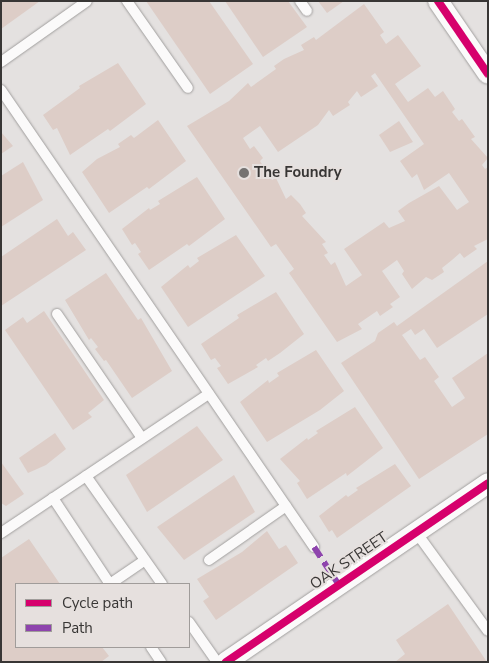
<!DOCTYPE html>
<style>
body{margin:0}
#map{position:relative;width:489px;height:663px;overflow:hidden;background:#e4e1e0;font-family:"Nunito Sans",sans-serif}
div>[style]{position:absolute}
.building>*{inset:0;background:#ddcdc7}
.roads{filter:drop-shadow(0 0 1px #a19f9e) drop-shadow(0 0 1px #a19f9e)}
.lane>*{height:10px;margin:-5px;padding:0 5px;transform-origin:5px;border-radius:5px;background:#fbfafa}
.street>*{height:20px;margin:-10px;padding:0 10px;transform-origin:10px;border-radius:10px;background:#fbfafa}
.quiet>*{height:6px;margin-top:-3px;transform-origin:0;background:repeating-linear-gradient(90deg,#8e44ad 0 12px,transparent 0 18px)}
.cycleway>*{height:8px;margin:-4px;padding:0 4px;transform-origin:4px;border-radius:4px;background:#d6006c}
.dots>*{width:14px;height:14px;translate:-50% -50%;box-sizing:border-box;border:2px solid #e6e0de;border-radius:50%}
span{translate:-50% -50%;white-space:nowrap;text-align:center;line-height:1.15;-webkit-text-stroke:4px #e6e0de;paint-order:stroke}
.poi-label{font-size:15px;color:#383635;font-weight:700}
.left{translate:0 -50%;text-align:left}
.street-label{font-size:15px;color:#383635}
.frame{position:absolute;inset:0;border:2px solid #383635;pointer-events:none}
.legend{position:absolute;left:15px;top:583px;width:175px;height:65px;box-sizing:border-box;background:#e6e0de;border:1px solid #a09c9a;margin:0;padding:6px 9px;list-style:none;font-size:15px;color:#383635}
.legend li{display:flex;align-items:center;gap:10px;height:25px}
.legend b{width:25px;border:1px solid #a09c9a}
</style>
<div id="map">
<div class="building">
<div style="clip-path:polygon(1px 1px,40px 1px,1px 29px)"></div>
<div style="clip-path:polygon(146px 1px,209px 1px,253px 64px,210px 94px)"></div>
<div style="clip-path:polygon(225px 1px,288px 1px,307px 27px,263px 57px)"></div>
<div style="clip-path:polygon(318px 1px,344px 1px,327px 13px)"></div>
<div style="clip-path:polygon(evenodd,364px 4px,384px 32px,380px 35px,386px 44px,398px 35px,421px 66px,395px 84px,408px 102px,428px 88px,435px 97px,443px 91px,455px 109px,452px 112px,459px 121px,462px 119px,475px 137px,471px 139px,488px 158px,482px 165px,485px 169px,488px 167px,488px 239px,474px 246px,477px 249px,464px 258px,460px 253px,452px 260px,442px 268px,444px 272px,432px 280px,426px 277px,412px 289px,402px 274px,404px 271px,397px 260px,382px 271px,400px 297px,390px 304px,393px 307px,380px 316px,377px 311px,358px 324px,362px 329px,337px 342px,289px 273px,294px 269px,276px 244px,271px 247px,187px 126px,229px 101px,248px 83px,251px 87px,276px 69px,274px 66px,284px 59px,304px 50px,301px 45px,314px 37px,316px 40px,364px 4px,375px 73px,424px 144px,400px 161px,412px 178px,417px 174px,424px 190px,449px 173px,469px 202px,457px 210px,439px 186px,409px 203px,398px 211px,405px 221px,389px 228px,384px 222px,344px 249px,362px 275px,346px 286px,335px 262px,331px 265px,324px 255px,328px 253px,322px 244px,326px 242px,302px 216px,306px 213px,300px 204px,291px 195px,286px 199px,276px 178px,272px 180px,260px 161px,263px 158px,254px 146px,250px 149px,243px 138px,260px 126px,278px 152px,318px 125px,329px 110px,333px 116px,350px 105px,348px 102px,357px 91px,361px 97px,378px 86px,371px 76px,375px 73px)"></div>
<div style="clip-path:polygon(118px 63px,146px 104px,110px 131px,108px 129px,70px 155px,57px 128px,53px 130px,43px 115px,80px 88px,79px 86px)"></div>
<div style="clip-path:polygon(158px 120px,186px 161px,149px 189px,147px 187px,109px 213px,82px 172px,97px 159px,120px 147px,118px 144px,131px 135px,134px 138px)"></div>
<div style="clip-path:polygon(399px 121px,413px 142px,390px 152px,379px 135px)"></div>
<div style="clip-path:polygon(1px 132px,13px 146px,1px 154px)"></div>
<div style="clip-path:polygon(23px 162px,43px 200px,1px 227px,1px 176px)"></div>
<div style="clip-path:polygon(197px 177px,225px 219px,189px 246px,187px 244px,149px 270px,138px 254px,141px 252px,135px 243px,132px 245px,122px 229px,149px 208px,150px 210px,160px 204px,158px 201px)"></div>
<div style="clip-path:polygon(57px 219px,68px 236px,73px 232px,86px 250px,1px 306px,1px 257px)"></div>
<div style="clip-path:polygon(236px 235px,265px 276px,188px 327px,161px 287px,188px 265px,190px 268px,199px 261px,197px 258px)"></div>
<div style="clip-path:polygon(488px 261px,488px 314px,437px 348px,424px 329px,415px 335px,411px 329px,402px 335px,420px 360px,425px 357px,439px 377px,434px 381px,452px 407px,465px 398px,452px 378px,488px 353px,488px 434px,419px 479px,341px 363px,375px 341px,378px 333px,394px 322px,397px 326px)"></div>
<div style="clip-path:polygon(106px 273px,138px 320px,141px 318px,172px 371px,132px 398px,106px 360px,104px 361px,95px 349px,98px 347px,91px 338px,89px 340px,65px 300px)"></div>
<div style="clip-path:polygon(276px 292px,304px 334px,280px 353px,268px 361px,266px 358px,256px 365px,258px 367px,228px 384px,217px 368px,221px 366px,215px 358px,211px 360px,201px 344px,239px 318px,237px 315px)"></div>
<div style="clip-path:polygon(44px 311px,104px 400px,88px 413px,92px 417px,73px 430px,5px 330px,23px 317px,27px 323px)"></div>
<div style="clip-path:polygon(316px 350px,344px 391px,320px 410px,267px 442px,240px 402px,268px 380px,269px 383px,279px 376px,277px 373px)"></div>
<div style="clip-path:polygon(355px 407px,383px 448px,347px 476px,346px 473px,307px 499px,297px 483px,300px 481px,280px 459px,307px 438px,308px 440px,318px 433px,316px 431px)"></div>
<div style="clip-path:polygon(197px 426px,223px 460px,147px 512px,126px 475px)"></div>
<div style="clip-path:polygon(55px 433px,66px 449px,46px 465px,28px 473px,19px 458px)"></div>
<div style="clip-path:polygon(1px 462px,24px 494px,6px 506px,1px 503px)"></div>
<div style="clip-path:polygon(395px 464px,411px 486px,337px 538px,332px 530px,329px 532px,319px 516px,346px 495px,348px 497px,358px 490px,356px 488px)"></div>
<div style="clip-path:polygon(234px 475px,255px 512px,184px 560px,157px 527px)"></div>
<div style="clip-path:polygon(267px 531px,279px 549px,286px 545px,298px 563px,216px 620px,203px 601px,209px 597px,197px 579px,242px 552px)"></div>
<div style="clip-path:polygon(29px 539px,60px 584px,16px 584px,16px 647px,102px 647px,109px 656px,101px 662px,1px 662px,1px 558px)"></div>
<div style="clip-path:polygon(448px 604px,487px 662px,395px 662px,405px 654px,396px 640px)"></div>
</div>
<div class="roads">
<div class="lane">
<div style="left:127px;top:1px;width:106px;rotate:55deg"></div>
<div style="left:300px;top:1px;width:12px;rotate:55deg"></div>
<div style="left:1px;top:62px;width:105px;rotate:-35.3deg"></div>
<div style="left:1px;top:90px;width:554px;rotate:55.59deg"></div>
<div style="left:57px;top:314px;width:150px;rotate:55.6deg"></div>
<div style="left:86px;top:476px;width:132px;rotate:54.9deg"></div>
<div style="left:53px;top:498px;width:103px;rotate:56.5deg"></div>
<div style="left:416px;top:532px;width:122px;rotate:54deg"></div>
<div style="left:1px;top:533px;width:250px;rotate:-33.8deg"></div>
<div style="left:209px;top:560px;width:94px;rotate:-35deg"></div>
<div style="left:110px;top:584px;width:42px;rotate:-34.4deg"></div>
<div style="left:189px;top:622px;width:49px;rotate:55deg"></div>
<div style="left:151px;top:647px;width:18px;rotate:56deg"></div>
</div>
<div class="street">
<div style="left:438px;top:1px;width:88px;rotate:55.6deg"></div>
<div style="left:226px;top:662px;width:317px;rotate:-34.3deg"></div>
</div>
</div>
<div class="quiet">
<div style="left:314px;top:547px;width:45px;rotate:56.7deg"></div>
</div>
<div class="cycleway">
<div style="left:438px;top:1px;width:88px;rotate:55.6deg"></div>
<div style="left:226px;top:662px;width:317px;rotate:-34.3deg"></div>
</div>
<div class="dots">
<div style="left:244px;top:173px;background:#747271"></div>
</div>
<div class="poi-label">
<span class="left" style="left:254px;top:173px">The Foundry</span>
</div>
<div class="street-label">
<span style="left:349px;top:561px;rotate:-34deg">OAK STREET</span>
</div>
<div class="frame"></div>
<ul class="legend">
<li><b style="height:6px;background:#d6006c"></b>Cycle path</li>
<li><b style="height:6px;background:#8e44ad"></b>Path</li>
</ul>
</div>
